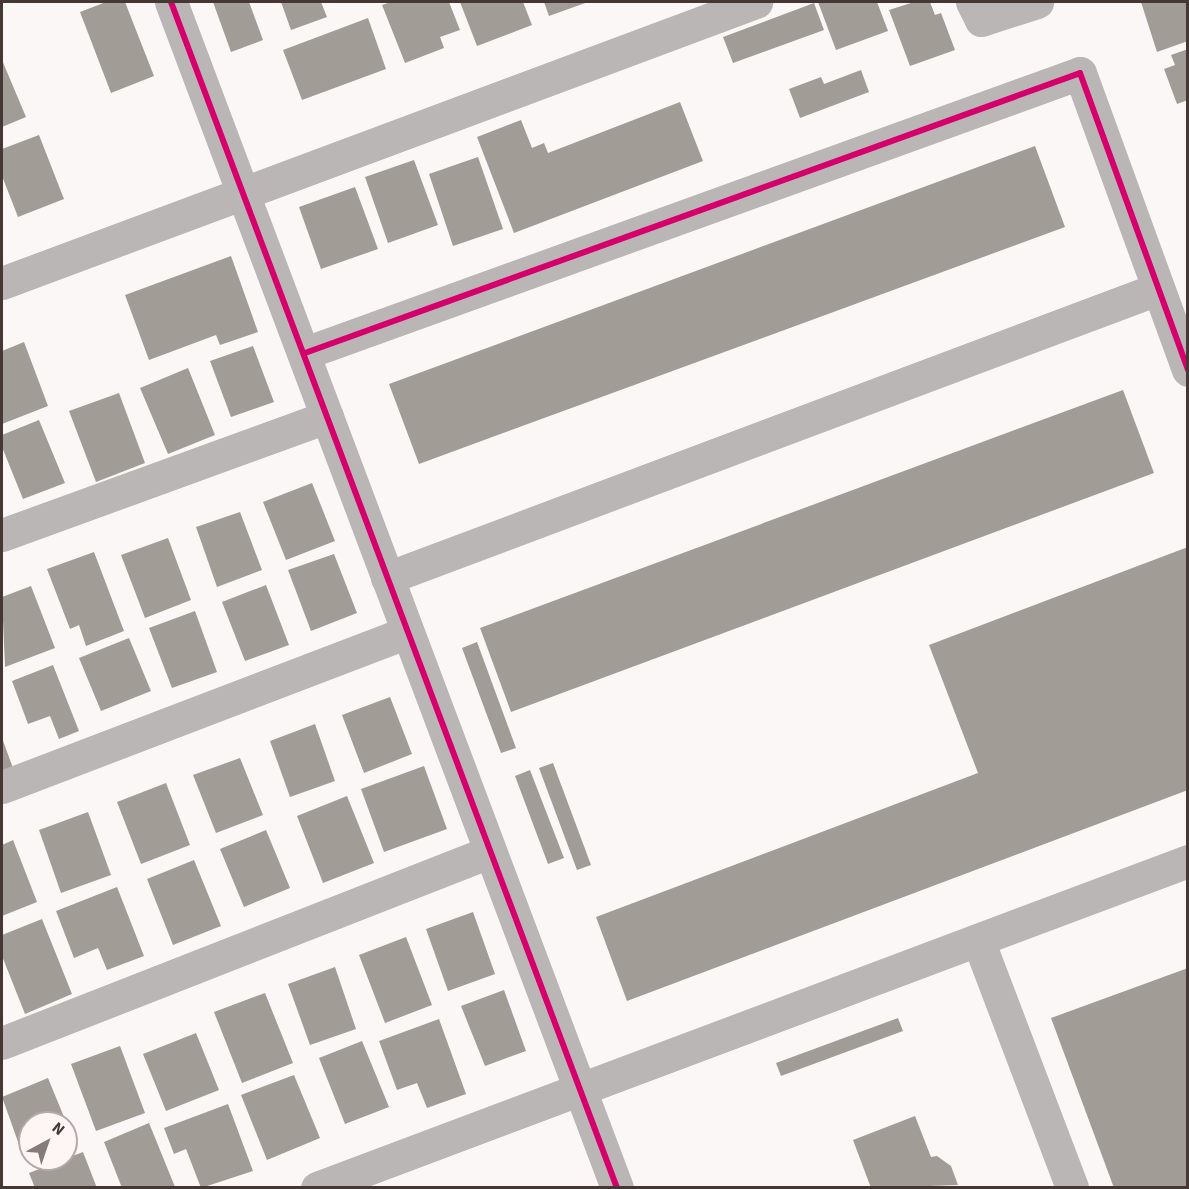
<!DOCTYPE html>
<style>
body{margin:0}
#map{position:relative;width:1189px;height:1189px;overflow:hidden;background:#fbf7f6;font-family:"Source Sans 3",sans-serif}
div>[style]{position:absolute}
.building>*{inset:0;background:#a29c97}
.minor>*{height:33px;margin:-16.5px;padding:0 16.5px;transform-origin:16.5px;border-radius:16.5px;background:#bbb6b6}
.cycleway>*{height:6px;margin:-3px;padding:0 3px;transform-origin:3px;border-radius:3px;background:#d6006c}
span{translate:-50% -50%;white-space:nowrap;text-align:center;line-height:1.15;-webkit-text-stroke:6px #fdf6f4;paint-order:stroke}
.frame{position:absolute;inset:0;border:3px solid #453834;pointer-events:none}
.north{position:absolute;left:18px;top:1111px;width:60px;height:60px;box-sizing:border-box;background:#fdf6f4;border:2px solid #b3aaa7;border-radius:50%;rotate:40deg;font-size:16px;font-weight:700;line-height:24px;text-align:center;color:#453834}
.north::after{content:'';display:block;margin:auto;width:21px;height:27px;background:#857b78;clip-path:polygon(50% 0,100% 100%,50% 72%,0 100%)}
</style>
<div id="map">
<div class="building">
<div style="clip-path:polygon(106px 2px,125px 2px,154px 76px,111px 93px,80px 12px)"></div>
<div style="clip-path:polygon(213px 2px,249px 2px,263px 40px,231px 52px)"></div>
<div style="clip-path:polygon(281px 2px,321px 2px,327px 17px,291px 30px)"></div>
<div style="clip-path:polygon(391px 2px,449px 2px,460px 30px,440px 37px,444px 48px,405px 63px,382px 5px)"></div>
<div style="clip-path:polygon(460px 2px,523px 2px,532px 25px,477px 46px)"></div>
<div style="clip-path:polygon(544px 2px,588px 2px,549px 16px)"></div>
<div style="clip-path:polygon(818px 2px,877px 2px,888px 31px,836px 50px)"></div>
<div style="clip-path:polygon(914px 2px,930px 2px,935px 15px,941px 13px,955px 50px,910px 66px,889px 10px)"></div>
<div style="clip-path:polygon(1141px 2px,1188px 2px,1188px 41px,1157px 52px)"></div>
<div style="clip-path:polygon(814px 3px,824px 30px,733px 63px,723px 37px)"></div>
<div style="clip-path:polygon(368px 18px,386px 69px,302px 100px,283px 50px)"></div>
<div style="clip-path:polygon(1188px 49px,1188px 100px,1177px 104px,1164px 69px,1175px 65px,1171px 55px)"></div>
<div style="clip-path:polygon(2px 60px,26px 117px,2px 127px)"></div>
<div style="clip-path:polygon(861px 70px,869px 92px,800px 118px,789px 89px,821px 77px,824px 84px)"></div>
<div style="clip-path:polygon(680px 102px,703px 161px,514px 233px,477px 137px,521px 120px,532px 148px,544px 143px,548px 153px)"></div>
<div style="clip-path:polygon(39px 135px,64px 199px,18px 217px,2px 176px,2px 149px)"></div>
<div style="clip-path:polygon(1035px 146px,1065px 227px,419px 464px,389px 384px)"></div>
<div style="clip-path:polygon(478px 157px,503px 229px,453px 246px,429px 174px)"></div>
<div style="clip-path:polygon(414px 160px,438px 225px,388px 243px,365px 177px)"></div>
<div style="clip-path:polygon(355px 187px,378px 249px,321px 269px,299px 207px)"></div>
<div style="clip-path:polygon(231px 256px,258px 332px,220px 345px,216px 335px,149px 360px,125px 295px)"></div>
<div style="clip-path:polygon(24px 342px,48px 406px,2px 424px,2px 351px)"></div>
<div style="clip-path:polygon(253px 346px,274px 402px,231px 417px,210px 361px)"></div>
<div style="clip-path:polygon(188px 368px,215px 435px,168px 454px,140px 388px)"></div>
<div style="clip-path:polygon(1123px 390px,1154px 473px,511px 712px,480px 628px)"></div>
<div style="clip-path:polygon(119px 393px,145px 463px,96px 482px,69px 411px)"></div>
<div style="clip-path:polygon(39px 420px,65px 483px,23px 499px,2px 447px,2px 435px)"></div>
<div style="clip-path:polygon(312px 483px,335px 541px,286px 560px,263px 502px)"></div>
<div style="clip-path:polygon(240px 512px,262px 570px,217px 587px,196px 527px)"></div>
<div style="clip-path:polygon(168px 538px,191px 600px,145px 618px,121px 555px)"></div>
<div style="clip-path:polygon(1188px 547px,1188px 790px,627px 1001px,596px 917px,978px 773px,929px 645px)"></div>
<div style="clip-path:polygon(94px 552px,124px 631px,86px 646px,79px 625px,70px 629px,47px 569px)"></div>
<div style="clip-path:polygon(334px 554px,357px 613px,311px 631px,288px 570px)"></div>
<div style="clip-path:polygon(266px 585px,289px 645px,245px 661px,222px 602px)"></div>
<div style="clip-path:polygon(31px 586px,55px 648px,5px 667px,2px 597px)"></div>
<div style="clip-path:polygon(195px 611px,217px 672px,172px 688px,149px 628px)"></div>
<div style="clip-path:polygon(129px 638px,151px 691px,101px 711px,79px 658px)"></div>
<div style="clip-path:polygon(477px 642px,516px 748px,501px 753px,462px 648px)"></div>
<div style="clip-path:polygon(53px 665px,79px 731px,59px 739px,50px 716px,28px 724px,12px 681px)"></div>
<div style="clip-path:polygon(390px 697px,412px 754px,364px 773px,342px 715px)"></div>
<div style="clip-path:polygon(315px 724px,335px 781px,290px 797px,270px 741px)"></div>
<div style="clip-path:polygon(2px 738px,13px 768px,2px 772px)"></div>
<div style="clip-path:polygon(240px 758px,263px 815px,216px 833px,193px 775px)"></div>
<div style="clip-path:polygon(553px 763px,591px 865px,577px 870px,539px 768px)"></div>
<div style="clip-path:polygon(424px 766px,447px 829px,384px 852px,361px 789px)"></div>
<div style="clip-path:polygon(530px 770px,564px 858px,548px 864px,515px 776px)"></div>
<div style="clip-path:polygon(166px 783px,190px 845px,141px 864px,117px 802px)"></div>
<div style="clip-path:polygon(347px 796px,374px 863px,323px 883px,297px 816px)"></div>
<div style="clip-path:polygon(88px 812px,111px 875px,61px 893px,39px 830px)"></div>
<div style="clip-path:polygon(266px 830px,290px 888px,244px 907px,220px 849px)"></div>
<div style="clip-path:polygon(13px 840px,37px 902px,2px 916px,2px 845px)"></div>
<div style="clip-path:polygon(194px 860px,221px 926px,173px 945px,147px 879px)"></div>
<div style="clip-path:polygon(117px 887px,144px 956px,107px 970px,98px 948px,74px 958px,56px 911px)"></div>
<div style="clip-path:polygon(473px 912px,495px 974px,448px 991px,426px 929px)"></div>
<div style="clip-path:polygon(42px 919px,72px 994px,25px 1014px,2px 956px,2px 935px)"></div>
<div style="clip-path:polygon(406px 937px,432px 1005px,385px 1023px,359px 955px)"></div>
<div style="clip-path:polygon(335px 967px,356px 1029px,310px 1045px,288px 984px)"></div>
<div style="clip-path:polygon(1188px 968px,1188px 1188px,1114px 1188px,1051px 1018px)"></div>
<div style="clip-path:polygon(504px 990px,526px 1051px,485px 1066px,461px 1006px)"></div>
<div style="clip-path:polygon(265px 993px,293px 1063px,242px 1083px,214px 1012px)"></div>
<div style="clip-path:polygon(898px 1018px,903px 1031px,781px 1076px,776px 1063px)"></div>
<div style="clip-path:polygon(439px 1019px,466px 1094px,427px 1108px,417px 1083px,397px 1090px,379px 1041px)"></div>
<div style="clip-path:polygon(196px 1033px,219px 1090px,166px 1111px,143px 1054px)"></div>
<div style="clip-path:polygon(362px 1041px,389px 1107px,345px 1124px,319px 1058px)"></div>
<div style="clip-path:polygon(120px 1046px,145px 1113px,96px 1131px,71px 1064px)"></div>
<div style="clip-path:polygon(294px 1075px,320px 1138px,267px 1160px,241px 1095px)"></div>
<div style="clip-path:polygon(48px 1078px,71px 1134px,66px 1136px,66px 1123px,30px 1123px,30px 1150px,22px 1153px,2px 1097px)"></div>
<div style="clip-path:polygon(228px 1104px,253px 1171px,201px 1188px,186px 1149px,174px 1154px,164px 1128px)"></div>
<div style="clip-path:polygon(915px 1116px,931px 1157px,937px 1156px,951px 1166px,958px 1185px,871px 1188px,853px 1140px)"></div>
<div style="clip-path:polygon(149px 1123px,175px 1187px,122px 1188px,104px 1142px)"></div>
<div style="clip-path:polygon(83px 1152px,97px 1188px,35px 1188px,29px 1173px)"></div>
</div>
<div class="minor">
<div style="left:171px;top:2px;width:1267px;rotate:69.39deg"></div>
<div style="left:972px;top:2px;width:20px;rotate:63deg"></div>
<div style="left:981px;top:20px;width:59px;rotate:-17.8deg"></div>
<div style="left:2px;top:283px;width:805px;rotate:-20.44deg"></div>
<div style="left:305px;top:353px;width:824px;rotate:-19.86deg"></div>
<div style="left:1080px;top:73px;width:316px;rotate:70deg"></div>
<div style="left:2px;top:535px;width:346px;rotate:-20deg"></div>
<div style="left:387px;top:578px;width:822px;rotate:-20.57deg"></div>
<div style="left:2px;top:787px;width:434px;rotate:-20.9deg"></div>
<div style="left:978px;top:940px;width:265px;rotate:69.2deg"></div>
<div style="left:2px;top:1043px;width:523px;rotate:-21.41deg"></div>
<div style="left:317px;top:1188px;width:930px;rotate:-20.58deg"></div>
</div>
<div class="cycleway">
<div style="left:171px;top:2px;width:1267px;rotate:69.39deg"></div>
<div style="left:305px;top:353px;width:824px;rotate:-19.86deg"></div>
<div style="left:1080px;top:73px;width:316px;rotate:70deg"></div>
</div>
<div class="frame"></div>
<div class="north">N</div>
</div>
